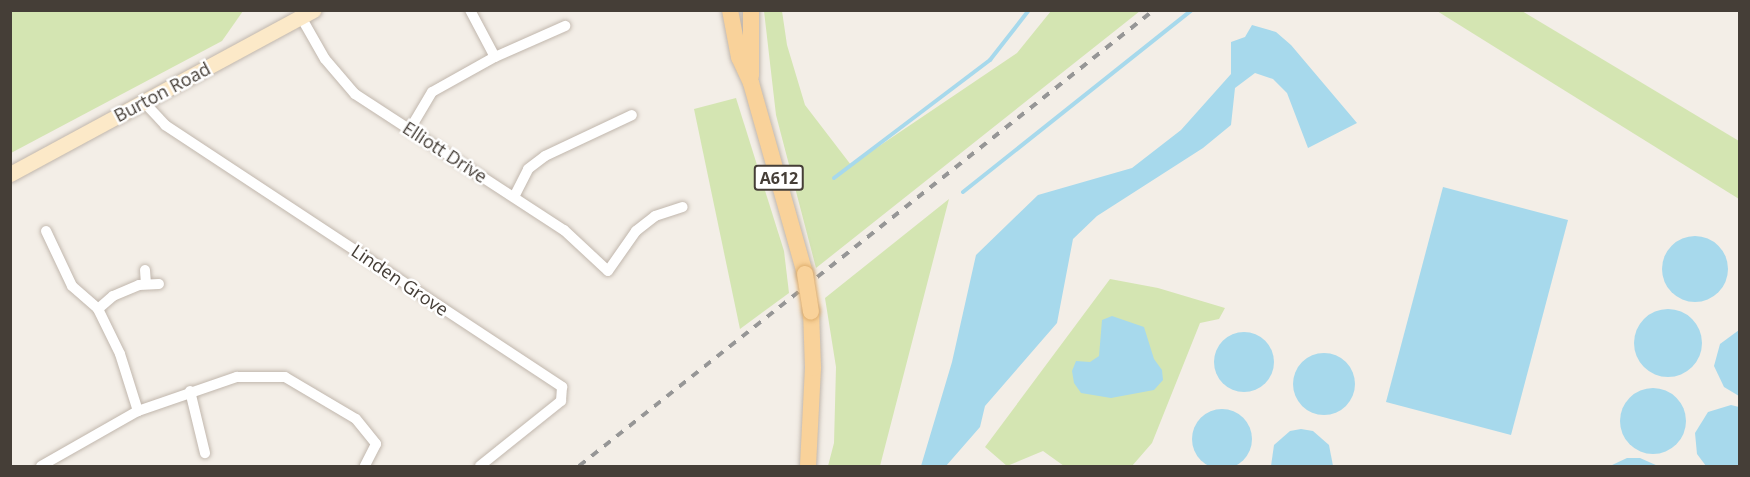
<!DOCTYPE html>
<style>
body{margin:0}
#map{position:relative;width:1750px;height:477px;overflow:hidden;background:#f3eee7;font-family:"Open Sans",sans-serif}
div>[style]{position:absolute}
.green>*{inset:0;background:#d4e5b2}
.water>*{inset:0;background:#a7d9ec}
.round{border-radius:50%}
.stream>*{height:4px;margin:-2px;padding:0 2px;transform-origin:2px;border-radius:2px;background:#a7d9ec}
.roads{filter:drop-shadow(0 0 2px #c1b7ad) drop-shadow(0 0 2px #c1b7ad)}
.street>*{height:10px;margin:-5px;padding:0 5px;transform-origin:5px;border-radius:5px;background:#fff}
.secondary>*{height:15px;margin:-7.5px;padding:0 7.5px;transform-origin:7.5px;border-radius:7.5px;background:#fce9c8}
.primary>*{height:16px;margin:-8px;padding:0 8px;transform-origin:8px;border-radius:8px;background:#f9d29a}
.rail>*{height:4px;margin-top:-2px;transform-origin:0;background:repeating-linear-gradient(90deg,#969696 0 8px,transparent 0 16px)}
.bridges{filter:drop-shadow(0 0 2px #ddac6b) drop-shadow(0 0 2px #ddac6b)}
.primary-bridge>*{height:16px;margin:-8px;padding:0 8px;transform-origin:8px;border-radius:8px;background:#f9d29a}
span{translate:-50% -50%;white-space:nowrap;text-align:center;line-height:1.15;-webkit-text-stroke:5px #fff;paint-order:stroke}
.shield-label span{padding:2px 4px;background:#fff;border:2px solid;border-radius:4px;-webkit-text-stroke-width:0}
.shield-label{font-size:16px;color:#453e37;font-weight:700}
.street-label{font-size:18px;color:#453e37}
.frame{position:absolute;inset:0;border:12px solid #453e37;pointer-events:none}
</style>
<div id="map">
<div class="green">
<div style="clip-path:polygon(10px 11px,11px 10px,243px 11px,222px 41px,11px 153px)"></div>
<div style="clip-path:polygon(764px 11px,782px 11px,787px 45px,805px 105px,851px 165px,1017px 53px,1051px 11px,1140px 11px,816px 268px,776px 115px)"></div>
<div style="clip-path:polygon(1437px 11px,1522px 11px,1739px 141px,1739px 199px)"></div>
<div style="clip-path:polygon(736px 98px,784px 251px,789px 293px,740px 329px,694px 109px)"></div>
<div style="clip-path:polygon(949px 199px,880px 466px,828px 466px,834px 443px,836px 367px,825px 298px)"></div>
<div style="clip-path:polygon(1110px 279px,1158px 288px,1225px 308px,1219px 319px,1200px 323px,1152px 443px,1132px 466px,1064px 466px,1043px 451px,1007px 466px,985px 447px)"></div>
</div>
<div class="water">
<div style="clip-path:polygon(1252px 25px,1276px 32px,1291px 45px,1357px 123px,1308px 148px,1287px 93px,1273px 79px,1255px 73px,1235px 88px,1231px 125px,1203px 148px,1097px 216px,1073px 239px,1057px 323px,985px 406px,980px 427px,946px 466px,921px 466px,952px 362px,976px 255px,1038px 195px,1132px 168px,1181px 130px,1231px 74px,1231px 42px,1245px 37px)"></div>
<div style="clip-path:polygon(1443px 187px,1568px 220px,1511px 435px,1386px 402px)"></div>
<div class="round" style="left:1662px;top:236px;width:66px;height:66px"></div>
<div class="round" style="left:1634px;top:309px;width:68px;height:68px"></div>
<div style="clip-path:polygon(1112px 316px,1144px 327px,1154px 359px,1162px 370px,1163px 380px,1154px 390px,1111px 398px,1081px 393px,1074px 383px,1072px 371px,1076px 361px,1090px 362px,1099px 356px,1102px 320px)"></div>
<div style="clip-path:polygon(1739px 330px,1739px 396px,1724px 387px,1714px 366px,1720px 344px)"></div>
<div class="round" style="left:1214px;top:332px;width:60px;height:60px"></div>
<div class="round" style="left:1293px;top:353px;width:62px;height:62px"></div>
<div class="round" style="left:1620px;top:388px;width:66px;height:66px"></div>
<div style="clip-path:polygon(1731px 405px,1739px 407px,1739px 466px,1706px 466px,1697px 454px,1695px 433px,1708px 412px)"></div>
<div class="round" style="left:1192px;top:409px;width:60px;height:60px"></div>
<div style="clip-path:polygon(1301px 429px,1313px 431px,1329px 445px,1333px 466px,1271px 466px,1274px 445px,1290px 431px)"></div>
<div style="clip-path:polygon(1627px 458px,1640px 458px,1658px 466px,1610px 466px)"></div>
</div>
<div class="stream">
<div style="left:834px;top:178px;width:196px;rotate:-37.1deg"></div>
<div style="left:990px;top:60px;width:63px;rotate:-52deg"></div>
<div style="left:963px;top:192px;width:293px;rotate:-38.5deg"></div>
</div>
<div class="roads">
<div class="street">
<div style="left:470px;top:10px;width:53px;rotate:62deg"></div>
<div style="left:301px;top:17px;width:48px;rotate:60.3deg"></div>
<div style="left:325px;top:59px;width:46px;rotate:49.4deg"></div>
<div style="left:355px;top:94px;width:249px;rotate:33.1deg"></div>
<div style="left:564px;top:230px;width:60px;rotate:43deg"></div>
<div style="left:608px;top:271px;width:49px;rotate:-55deg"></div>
<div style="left:636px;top:231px;width:24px;rotate:-38deg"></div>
<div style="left:655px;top:216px;width:29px;rotate:-18deg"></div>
<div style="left:143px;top:101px;width:33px;rotate:47deg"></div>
<div style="left:165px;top:125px;width:476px;rotate:33.4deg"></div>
<div style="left:562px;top:387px;width:14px;rotate:94deg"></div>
<div style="left:561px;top:401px;width:104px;rotate:141.3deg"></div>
<div style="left:410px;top:129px;width:43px;rotate:-59.3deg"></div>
<div style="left:432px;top:92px;width:72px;rotate:-29.1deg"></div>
<div style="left:495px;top:57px;width:77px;rotate:-23.9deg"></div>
<div style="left:514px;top:197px;width:31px;rotate:-63deg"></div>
<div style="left:528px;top:169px;width:21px;rotate:-37deg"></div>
<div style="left:545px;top:156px;width:96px;rotate:-25.2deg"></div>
<div style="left:46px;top:231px;width:61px;rotate:64.7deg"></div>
<div style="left:72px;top:286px;width:35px;rotate:41deg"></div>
<div style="left:98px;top:309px;width:50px;rotate:63.9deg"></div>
<div style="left:120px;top:354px;width:60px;rotate:72.5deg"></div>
<div style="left:145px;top:270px;width:14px;rotate:86deg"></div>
<div style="left:98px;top:309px;width:20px;rotate:-41deg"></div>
<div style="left:113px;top:296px;width:28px;rotate:-23deg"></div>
<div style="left:139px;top:285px;width:20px;rotate:-3deg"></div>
<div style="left:190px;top:391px;width:64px;rotate:76.4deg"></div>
<div style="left:41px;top:466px;width:112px;rotate:-29.6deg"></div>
<div style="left:138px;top:411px;width:105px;rotate:-19deg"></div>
<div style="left:237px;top:377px;width:48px"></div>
<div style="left:285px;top:377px;width:82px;rotate:30.6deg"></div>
<div style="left:356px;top:419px;width:32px;rotate:51deg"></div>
<div style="left:376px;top:444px;width:25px;rotate:117deg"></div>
</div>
<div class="secondary">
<div style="left:10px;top:174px;width:345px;rotate:-28.4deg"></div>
</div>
<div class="primary">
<div style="left:730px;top:10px;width:48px;rotate:79.2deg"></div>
<div style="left:739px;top:57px;width:29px;rotate:65deg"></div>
<div style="left:751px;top:83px;width:198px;rotate:74.2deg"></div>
<div style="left:751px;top:10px;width:66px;rotate:90deg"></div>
<div style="left:808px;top:466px;width:98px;rotate:-87.1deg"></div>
<div style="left:813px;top:368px;width:56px;rotate:-92deg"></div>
</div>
</div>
<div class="rail">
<div style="left:579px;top:466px;width:734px;rotate:-38.42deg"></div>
</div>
<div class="bridges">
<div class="primary-bridge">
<div style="left:805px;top:274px;width:38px;rotate:81deg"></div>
</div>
</div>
<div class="shield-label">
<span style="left:779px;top:178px">A612</span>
</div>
<div class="street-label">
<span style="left:162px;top:92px;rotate:-28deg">Burton Road</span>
<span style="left:445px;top:152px;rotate:33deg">Elliott Drive</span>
<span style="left:400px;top:280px;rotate:34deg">Linden Grove</span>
</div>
<div class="frame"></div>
</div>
